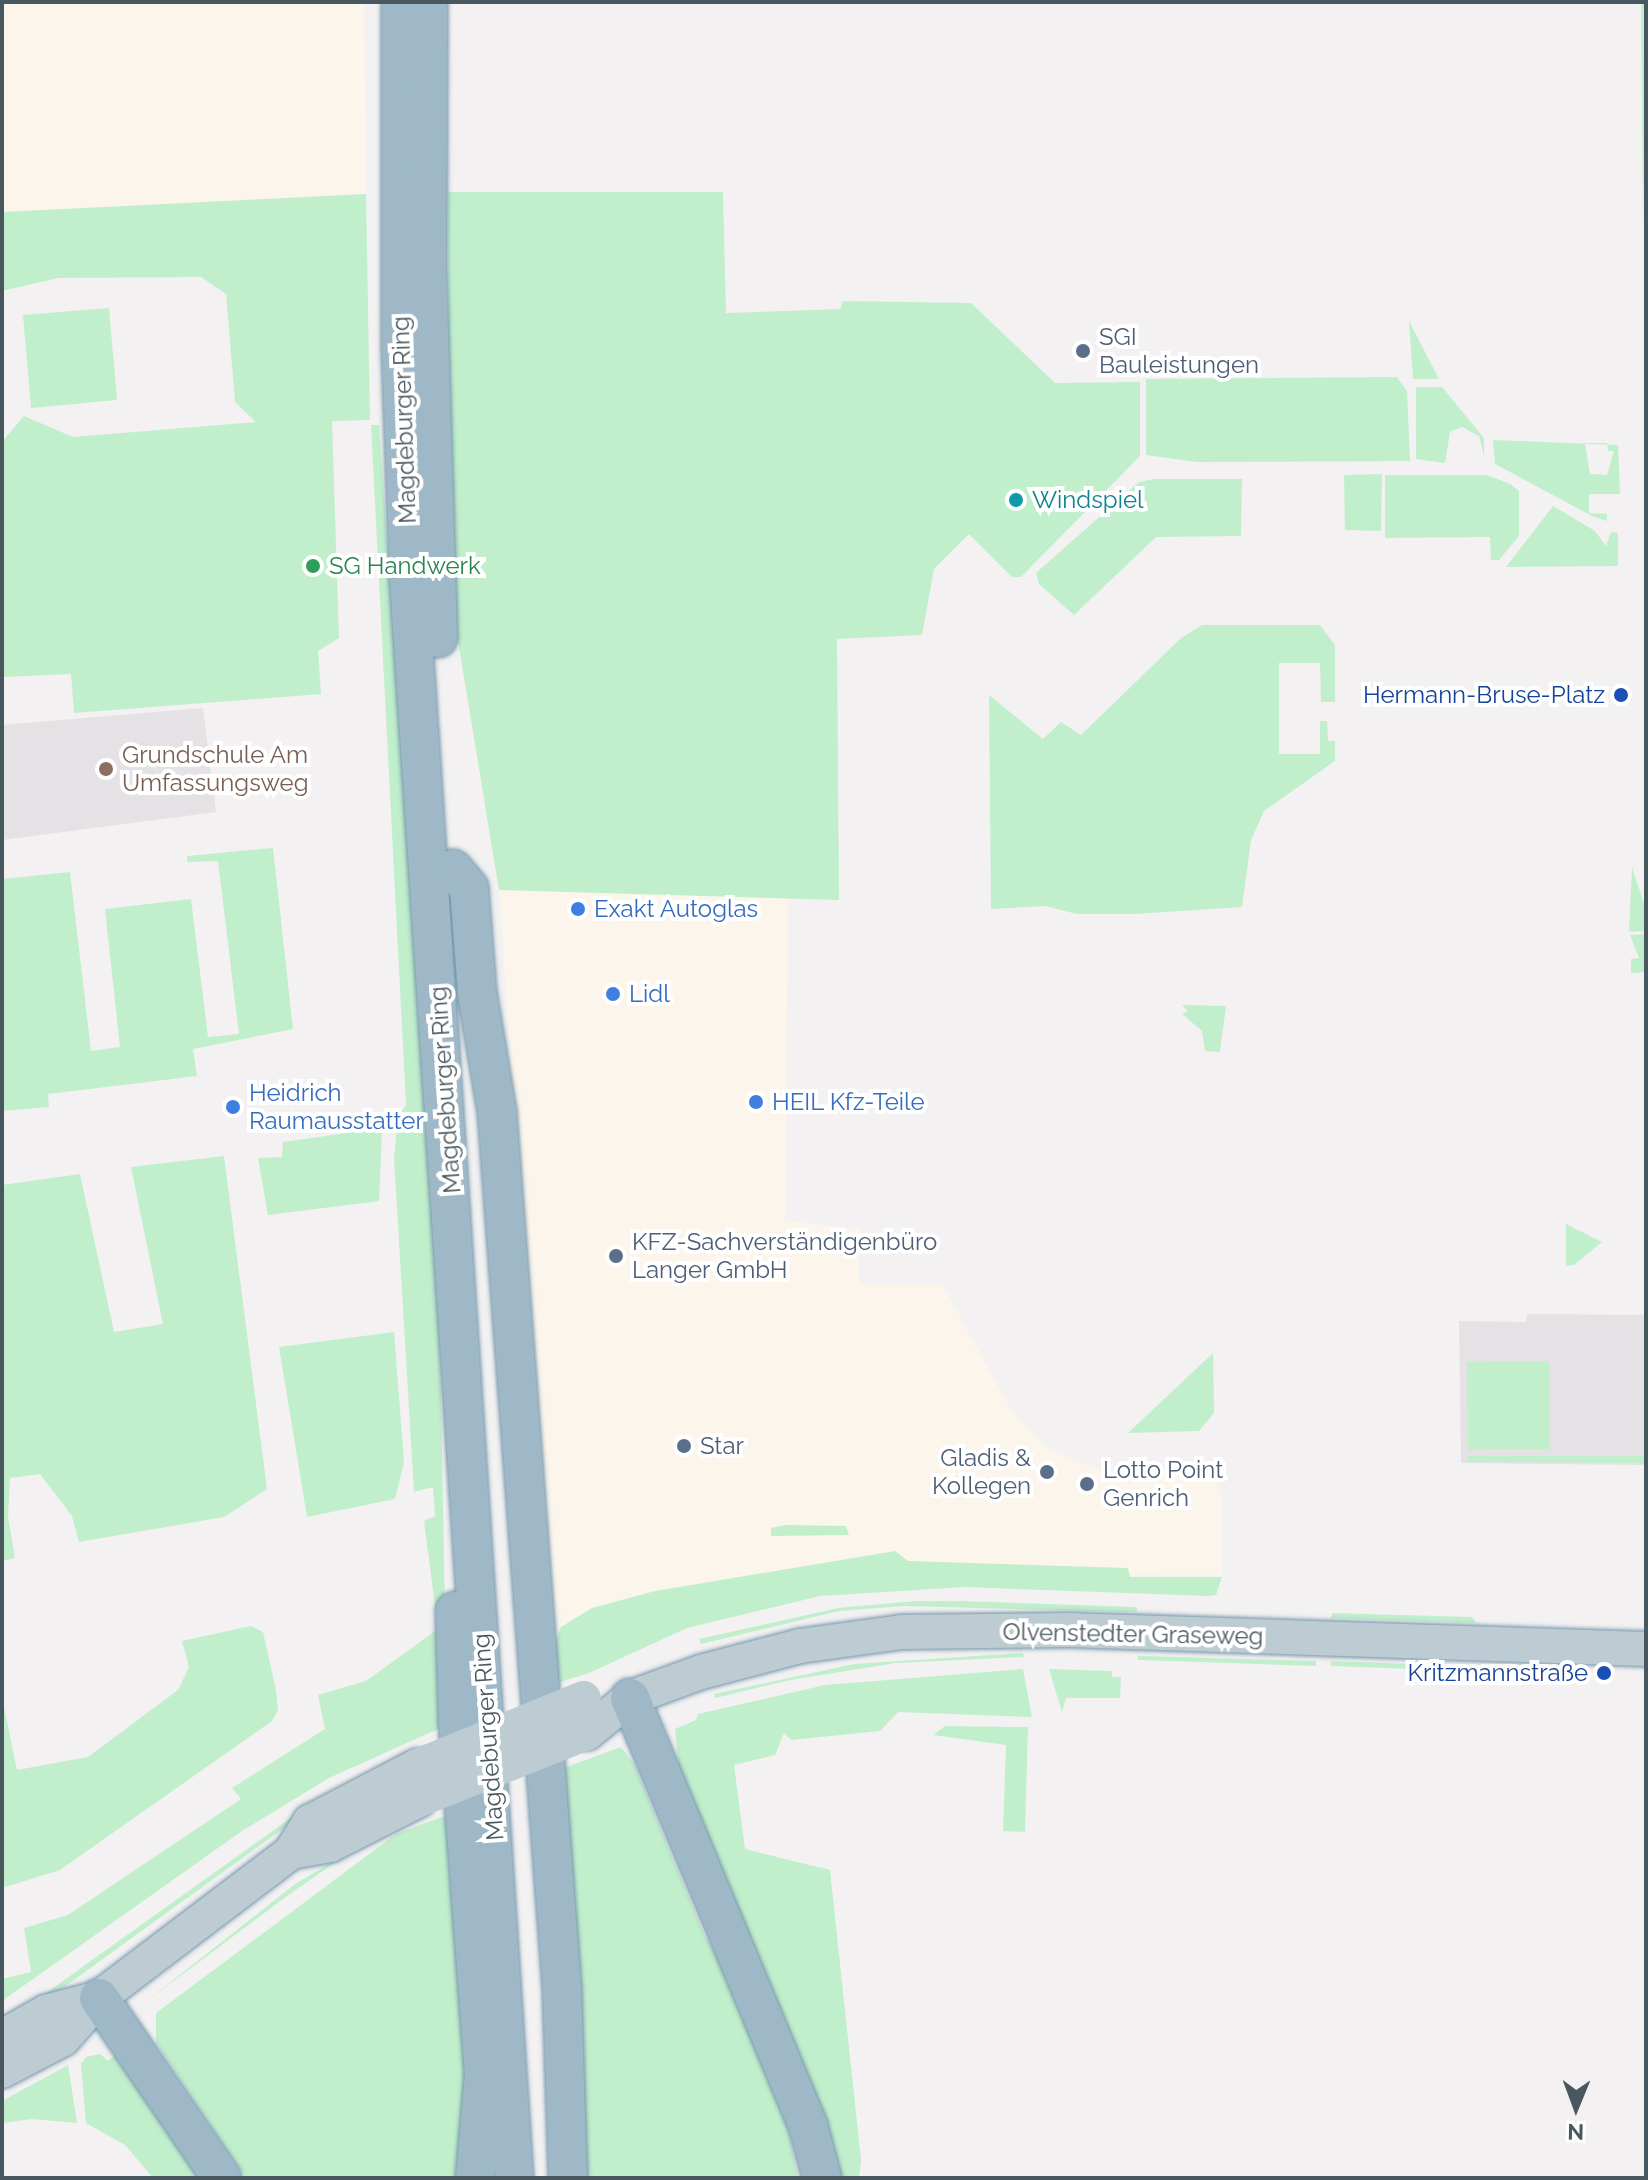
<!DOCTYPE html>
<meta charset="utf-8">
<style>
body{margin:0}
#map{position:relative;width:1648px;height:2180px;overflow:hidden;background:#f3f1f2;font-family:Raleway,sans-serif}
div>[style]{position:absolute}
.commercial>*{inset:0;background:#fcf5ec}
.education>*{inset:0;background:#e4e2e4}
.green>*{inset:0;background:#c1efcc}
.roads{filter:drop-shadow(0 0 2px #7597ab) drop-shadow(0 0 2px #7597ab)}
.secondary>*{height:34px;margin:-17px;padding:0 17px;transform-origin:17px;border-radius:17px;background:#bdcbd2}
.trunk>*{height:38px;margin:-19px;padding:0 19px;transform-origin:19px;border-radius:19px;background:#9eb8c7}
.secondary-bridge>*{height:34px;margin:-17px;padding:0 17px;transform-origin:17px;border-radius:17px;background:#bdcbd2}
.dots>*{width:22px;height:22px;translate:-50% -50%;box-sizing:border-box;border:4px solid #fff;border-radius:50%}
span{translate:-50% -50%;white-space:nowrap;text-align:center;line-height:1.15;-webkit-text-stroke:8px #fff;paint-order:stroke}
.service-label{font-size:24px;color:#4e5e75}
.left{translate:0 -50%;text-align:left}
.right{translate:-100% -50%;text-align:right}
.street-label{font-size:24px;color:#49585f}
.culture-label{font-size:24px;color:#0d838f}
.leisure-label{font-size:24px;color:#27864d}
.transit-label{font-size:24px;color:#164399}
.education-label{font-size:24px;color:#785e54}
.shop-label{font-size:24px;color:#366cbe}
.frame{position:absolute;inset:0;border:4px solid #49585f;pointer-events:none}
.north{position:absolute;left:1536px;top:2068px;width:80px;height:80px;-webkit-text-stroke:6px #fff;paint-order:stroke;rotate:181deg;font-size:22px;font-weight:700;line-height:32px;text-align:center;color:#49585f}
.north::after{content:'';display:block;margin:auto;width:28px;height:36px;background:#49585f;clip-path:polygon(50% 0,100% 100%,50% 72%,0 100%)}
</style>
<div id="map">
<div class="commercial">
<div style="clip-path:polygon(2px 2px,364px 2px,366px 194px,2px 212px)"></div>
<div style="clip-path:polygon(499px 890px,788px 898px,785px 1221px,859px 1229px,859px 1284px,942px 1284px,1011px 1410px,1047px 1448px,1099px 1470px,1192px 1473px,1215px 1480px,1223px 1501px,1221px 1576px,862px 1571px,549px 1647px)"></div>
</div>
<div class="education">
<div style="clip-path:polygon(203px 708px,216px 812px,2px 840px,2px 725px)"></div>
<div style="clip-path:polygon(1527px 1314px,1646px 1315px,1646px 1465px,1461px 1463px,1459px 1321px,1526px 1322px)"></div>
</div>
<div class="green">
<div style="clip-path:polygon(1641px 2px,1646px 2px,1643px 231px)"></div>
<div style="clip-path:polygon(448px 192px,723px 192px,726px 313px,840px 309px,843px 301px,971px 303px,1055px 383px,1140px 382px,1140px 456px,1021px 577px,1012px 577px,969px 534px,934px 569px,922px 635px,837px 639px,839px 900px,499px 890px,449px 586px)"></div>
<div style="clip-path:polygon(366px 194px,370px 420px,332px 421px,339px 638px,318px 651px,321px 694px,74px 713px,71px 674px,2px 677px,2px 442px,24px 416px,73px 437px,256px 422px,235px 402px,226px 294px,201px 277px,58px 278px,2px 291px,2px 212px)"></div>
<div style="clip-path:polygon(109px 308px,117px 400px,31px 408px,23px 315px)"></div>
<div style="clip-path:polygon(1409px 321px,1439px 379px,1413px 379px)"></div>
<div style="clip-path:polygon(1397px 377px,1407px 391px,1410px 461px,1197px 462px,1146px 455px,1146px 379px)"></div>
<div style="clip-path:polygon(1416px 387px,1442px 387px,1484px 438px,1484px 456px,1479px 436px,1462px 427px,1450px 432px,1445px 463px,1416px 459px)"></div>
<div style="clip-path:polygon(371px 425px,379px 425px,439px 1287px,447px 1725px,329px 1778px,242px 1831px,2px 2001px,2px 1979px,31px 1972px,24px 1928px,68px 1915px,241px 1799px,232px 1788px,325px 1729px,318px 1695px,366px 1681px,438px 1629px,424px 1521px,435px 1516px,433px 1487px,414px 1492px,394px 1158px,398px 1116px,406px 1105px)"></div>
<div style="clip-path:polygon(evenodd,1493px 440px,1618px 445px,1620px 494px,1589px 494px,1589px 513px,1607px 514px,1607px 521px,1592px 516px,1495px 464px,1493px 440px,1585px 443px,1607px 443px,1608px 451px,1614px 451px,1607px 475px,1590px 474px,1585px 443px)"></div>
<div style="clip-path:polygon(1382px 474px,1381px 531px,1345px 530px,1344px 475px)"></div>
<div style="clip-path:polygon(1385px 475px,1487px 475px,1510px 484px,1519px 491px,1519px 536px,1499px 560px,1491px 560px,1490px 537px,1385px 538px)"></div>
<div style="clip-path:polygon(1155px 479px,1242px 479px,1241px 536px,1156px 537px,1074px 615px,1039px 584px,1036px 573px,1139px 482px)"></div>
<div style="clip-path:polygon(1553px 506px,1595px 531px,1606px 546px,1611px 532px,1618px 533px,1618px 566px,1506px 567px)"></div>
<div style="clip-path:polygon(1202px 625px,1320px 625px,1335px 645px,1335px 702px,1321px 702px,1320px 663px,1279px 663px,1279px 754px,1320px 754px,1320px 721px,1327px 721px,1328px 741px,1335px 741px,1335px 761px,1264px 811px,1251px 840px,1242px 907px,1135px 914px,1077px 914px,1045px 906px,991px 909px,989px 695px,1043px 739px,1061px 722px,1081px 735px,1180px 639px)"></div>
<div style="clip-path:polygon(273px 848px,293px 1029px,193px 1049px,197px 1076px,48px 1094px,49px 1107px,2px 1111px,2px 879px,70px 872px,91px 1051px,120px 1047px,105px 909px,191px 899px,208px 1037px,239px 1034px,218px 861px,187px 862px,187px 856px)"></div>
<div style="clip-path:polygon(1632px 867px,1646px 910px,1646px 931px,1629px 932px)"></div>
<div style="clip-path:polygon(1646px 934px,1646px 972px,1631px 973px,1631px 959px,1639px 958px,1630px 935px)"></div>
<div style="clip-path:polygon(1182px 1005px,1226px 1006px,1220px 1052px,1205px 1051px,1202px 1031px,1182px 1014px,1188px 1011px)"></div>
<div style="clip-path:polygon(382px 1128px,379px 1201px,268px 1215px,258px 1158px,282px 1157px,283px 1142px)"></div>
<div style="clip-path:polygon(224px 1156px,267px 1489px,224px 1517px,79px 1542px,72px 1516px,40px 1474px,10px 1478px,8px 1517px,15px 1558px,2px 1561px,2px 1185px,80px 1174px,114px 1332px,163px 1324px,131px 1167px)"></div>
<div style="clip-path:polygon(1566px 1224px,1602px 1242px,1574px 1265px,1566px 1266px)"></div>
<div style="clip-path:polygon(394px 1332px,404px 1462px,395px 1499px,307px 1517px,279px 1347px)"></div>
<div style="clip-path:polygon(1213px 1353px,1214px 1413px,1199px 1431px,1128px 1433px)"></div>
<div style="clip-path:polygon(1549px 1361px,1550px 1449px,1468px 1450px,1467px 1362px)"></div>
<div style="clip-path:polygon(1468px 1456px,1646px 1456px,1646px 1463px,1468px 1462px)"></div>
<div style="clip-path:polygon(786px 1525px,846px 1526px,849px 1535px,771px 1536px,771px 1528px)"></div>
<div style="clip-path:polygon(895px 1551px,908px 1561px,1128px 1568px,1130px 1577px,1222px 1577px,1216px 1595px,1209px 1596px,965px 1587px,820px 1596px,687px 1628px,589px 1673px,560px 1682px,554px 1677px,551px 1650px,561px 1627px,592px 1608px,655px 1591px)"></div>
<div style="clip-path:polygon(916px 1601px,960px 1601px,1137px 1607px,1137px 1612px,904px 1606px,839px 1611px,701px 1644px,699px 1639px,838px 1608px)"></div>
<div style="clip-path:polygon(1332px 1613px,1472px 1617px,1476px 1623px,1331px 1618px)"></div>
<div style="clip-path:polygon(251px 1626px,263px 1632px,276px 1690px,278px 1710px,272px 1721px,60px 1870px,2px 1888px,2px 1697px,17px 1770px,88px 1757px,178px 1690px,189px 1667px,182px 1641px)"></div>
<div style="clip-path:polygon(1023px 1653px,1024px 1657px,896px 1663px,790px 1680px,715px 1698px,714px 1694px,854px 1664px)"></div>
<div style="clip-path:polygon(1138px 1656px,1316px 1661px,1316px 1666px,1138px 1660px)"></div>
<div style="clip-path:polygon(1331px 1661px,1468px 1666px,1468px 1671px,1331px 1666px)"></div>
<div style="clip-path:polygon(1023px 1669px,1032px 1717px,898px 1712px,880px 1731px,791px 1740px,784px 1733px,775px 1755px,734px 1765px,745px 1849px,830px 1870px,861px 2160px,859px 2178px,831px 2178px,679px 1771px,675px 1729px,696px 1720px,698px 1714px,825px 1685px)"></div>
<div style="clip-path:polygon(1049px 1669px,1112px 1671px,1112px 1677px,1121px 1677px,1120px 1698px,1066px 1698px,1062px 1712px)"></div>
<div style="clip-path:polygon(945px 1726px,1028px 1727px,1025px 1832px,1003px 1831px,1006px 1745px,933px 1735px)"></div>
<div style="clip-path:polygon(621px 1747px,634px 1764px,704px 1934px,731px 1982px,786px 2118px,798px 2178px,585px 2178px,561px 1769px)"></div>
<div style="clip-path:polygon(306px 1807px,309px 1810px,49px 1998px,46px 1993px)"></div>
<div style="clip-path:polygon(447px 1815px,466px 1965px,465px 2178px,246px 2178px,156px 2043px,156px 2013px,396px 1834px)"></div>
<div style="clip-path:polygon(357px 1847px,283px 1899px,147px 2001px,295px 1884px)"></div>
<div style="clip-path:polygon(100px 2054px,108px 2061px,115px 2055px,134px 2076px,201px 2178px,153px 2178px,125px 2145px,86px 2123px,81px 2064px,86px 2057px)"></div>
<div style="clip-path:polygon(68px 2065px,77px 2123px,32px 2119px,2px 2123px,2px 2101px)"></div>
</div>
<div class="roads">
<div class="secondary">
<div style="left:587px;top:1733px;width:55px;rotate:-39.1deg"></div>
<div style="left:630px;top:1698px;width:76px;rotate:-20.1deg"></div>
<div style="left:701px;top:1672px;width:102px;rotate:-14.7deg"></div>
<div style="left:800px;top:1646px;width:103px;rotate:-7.8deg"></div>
<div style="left:902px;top:1632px;width:167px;rotate:-0.7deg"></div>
<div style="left:1069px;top:1630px;width:577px;rotate:1.89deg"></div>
<div style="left:291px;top:1852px;width:40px;rotate:-10deg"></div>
<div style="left:330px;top:1845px;width:100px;rotate:-26.8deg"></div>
<div style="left:2px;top:2037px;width:51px;rotate:-29.6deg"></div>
<div style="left:46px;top:2012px;width:55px;rotate:-14.8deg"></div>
<div style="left:2px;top:2071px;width:69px;rotate:-27.7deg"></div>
<div style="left:63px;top:2039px;width:55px;rotate:-48.7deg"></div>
<div style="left:99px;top:1998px;width:241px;rotate:-37.2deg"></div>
<div style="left:291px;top:1852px;width:36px;rotate:-58deg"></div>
<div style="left:310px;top:1822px;width:121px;rotate:-27.6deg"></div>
</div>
<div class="trunk">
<div style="left:401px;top:2px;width:346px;rotate:90deg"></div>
<div style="left:401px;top:348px;width:233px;rotate:88deg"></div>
<div style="left:409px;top:581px;width:1600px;rotate:86.24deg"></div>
<div style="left:428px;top:2px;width:263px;rotate:90.2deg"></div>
<div style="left:427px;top:265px;width:373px;rotate:88.3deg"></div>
<div style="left:453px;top:869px;width:25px;rotate:50deg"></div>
<div style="left:469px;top:888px;width:104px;rotate:85.6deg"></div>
<div style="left:477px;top:992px;width:121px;rotate:80.5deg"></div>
<div style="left:497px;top:1111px;width:879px;rotate:85.76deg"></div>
<div style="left:562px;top:1988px;width:190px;rotate:88.2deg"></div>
<div style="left:455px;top:1611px;width:111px;rotate:88.5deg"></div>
<div style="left:458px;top:1722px;width:352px;rotate:85.8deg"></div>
<div style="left:484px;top:2073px;width:105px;rotate:94.9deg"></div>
<div style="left:630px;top:1698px;width:464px;rotate:67.4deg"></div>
<div style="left:808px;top:2126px;width:54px;rotate:74.9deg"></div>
<div style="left:99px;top:1998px;width:218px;rotate:55.7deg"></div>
</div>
</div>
<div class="secondary-bridge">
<div style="left:417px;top:1766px;width:180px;rotate:-22.2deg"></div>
<div style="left:419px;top:1800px;width:181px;rotate:-21.7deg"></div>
</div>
<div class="dots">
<div style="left:1083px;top:351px;background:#5c6f8a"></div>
<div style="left:1016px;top:500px;background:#0f9aa8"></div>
<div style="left:313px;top:566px;background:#2e9e5b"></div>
<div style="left:1621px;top:695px;background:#1a4fb4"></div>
<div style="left:106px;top:769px;background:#8d6e63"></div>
<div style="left:578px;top:909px;background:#3f7fe0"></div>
<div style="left:613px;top:994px;background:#3f7fe0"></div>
<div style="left:756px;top:1102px;background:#3f7fe0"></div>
<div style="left:233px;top:1107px;background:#3f7fe0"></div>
<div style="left:616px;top:1256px;background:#5c6f8a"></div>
<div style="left:684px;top:1446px;background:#5c6f8a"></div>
<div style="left:1047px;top:1472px;background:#5c6f8a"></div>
<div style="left:1087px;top:1484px;background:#5c6f8a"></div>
<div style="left:1604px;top:1673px;background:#1a4fb4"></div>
</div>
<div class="service-label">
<span class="left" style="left:1099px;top:351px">SGI<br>Bauleistungen</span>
<span class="left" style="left:632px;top:1256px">KFZ-Sachverständigenbüro<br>Langer GmbH</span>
<span class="left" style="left:700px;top:1446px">Star</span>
<span class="right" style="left:1031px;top:1472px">Gladis &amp;<br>Kollegen</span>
<span class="left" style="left:1103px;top:1484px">Lotto Point<br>Genrich</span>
</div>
<div class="street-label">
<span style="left:404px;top:420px;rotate:-92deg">Magdeburger Ring</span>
<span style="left:445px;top:1090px;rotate:-94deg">Magdeburger Ring</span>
<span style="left:1133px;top:1634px;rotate:1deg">Olvenstedter Graseweg</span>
<span style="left:488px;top:1737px;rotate:-94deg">Magdeburger Ring</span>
</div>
<div class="culture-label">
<span class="left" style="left:1032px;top:500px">Windspiel</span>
</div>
<div class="leisure-label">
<span class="left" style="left:329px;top:566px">SG Handwerk</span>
</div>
<div class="transit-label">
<span class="right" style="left:1605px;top:695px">Hermann-Bruse-Platz</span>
<span class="right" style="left:1588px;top:1673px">Kritzmannstraße</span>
</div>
<div class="education-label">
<span class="left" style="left:122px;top:769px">Grundschule Am<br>Umfassungsweg</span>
</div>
<div class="shop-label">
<span class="left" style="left:594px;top:909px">Exakt Autoglas</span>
<span class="left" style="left:629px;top:994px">Lidl</span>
<span class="left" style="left:249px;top:1107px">Heidrich<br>Raumausstatter</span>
<span class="left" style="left:772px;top:1102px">HEIL Kfz-Teile</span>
</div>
<div class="frame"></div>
<div class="north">N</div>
</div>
